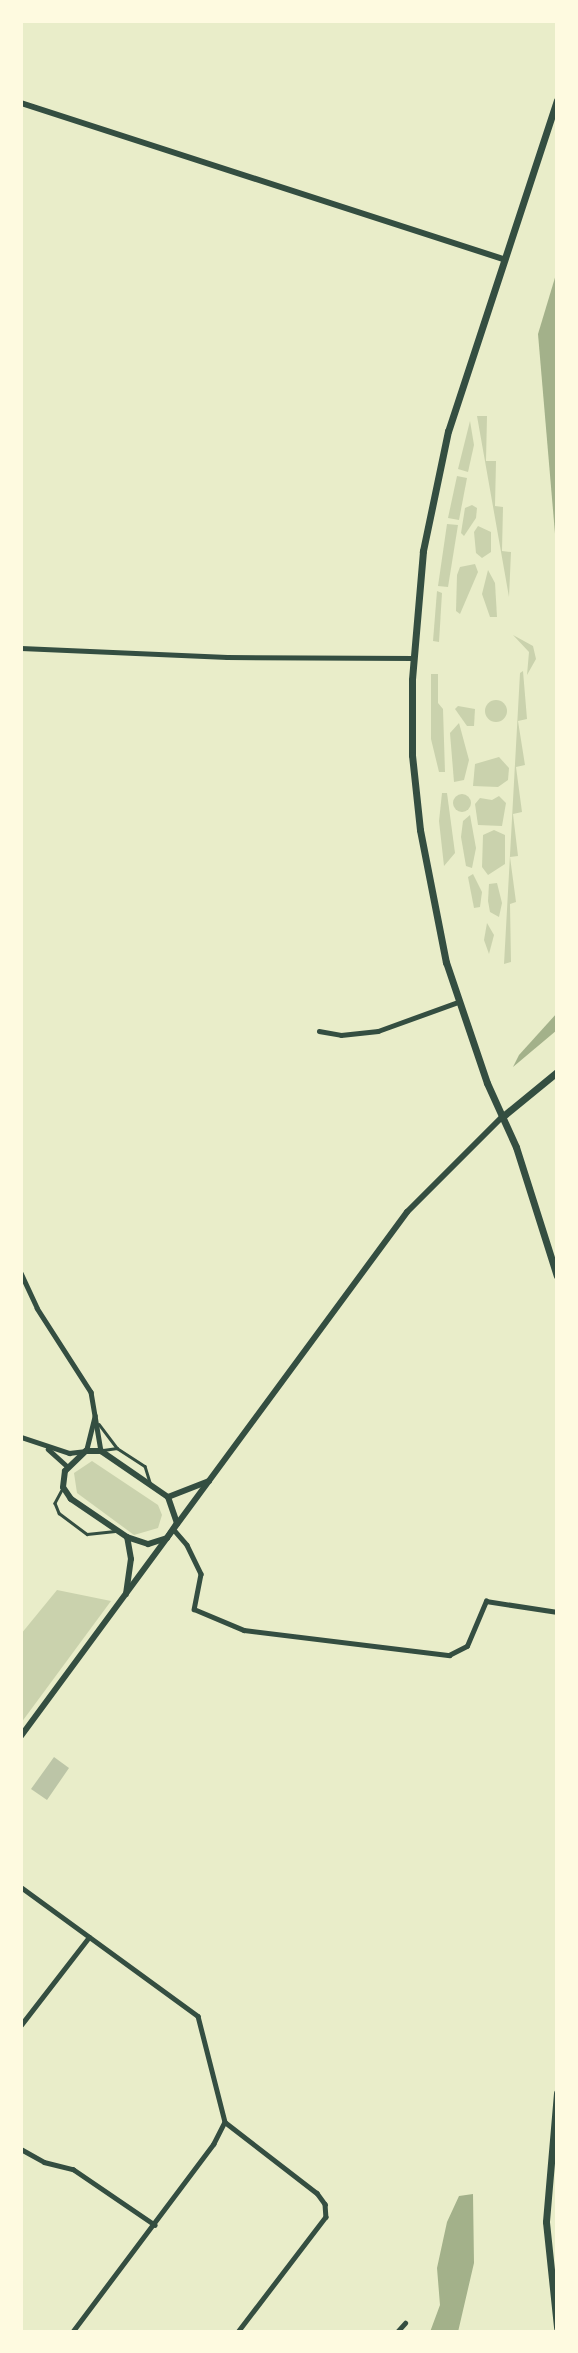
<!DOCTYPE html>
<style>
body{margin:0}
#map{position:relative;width:578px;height:2353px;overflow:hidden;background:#e9edc9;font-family:Spectral,serif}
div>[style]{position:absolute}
.green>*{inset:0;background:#cad2ad}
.round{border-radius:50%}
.water>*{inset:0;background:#a3b18a}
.building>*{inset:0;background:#bcc5a7}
.service>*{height:2.5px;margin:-1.25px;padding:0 1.25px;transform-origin:1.25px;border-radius:1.25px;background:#344e41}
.minor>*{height:4.5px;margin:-2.25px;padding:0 2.25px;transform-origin:2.25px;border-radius:2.25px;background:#344e41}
.secondary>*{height:6px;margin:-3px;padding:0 3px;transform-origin:3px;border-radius:3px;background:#344e41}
.primary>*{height:7px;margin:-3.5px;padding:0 3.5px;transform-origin:3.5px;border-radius:3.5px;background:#344e41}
span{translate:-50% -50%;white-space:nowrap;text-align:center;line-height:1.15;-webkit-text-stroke:5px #fefae0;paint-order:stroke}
.frame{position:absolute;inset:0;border:23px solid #fefae0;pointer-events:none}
</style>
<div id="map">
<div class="green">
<div style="clip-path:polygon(477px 416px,487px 416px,486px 461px,496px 461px,495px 506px,503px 507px,502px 551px,511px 552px,509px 597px)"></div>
<div style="clip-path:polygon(470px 421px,474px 445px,468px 472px,458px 469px)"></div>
<div style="clip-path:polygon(457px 476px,467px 478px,459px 520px,448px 518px)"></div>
<div style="clip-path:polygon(472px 505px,477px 508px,476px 518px,464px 536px,461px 533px,465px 508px)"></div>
<div style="clip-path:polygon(447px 524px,458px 525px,448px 587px,438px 586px)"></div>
<div style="clip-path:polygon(478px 526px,491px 532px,491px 552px,482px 558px,476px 553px,474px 532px)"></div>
<div style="clip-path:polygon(475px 564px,478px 572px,460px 614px,456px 611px,457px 575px,460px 567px)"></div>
<div style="clip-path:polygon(488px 570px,495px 583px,497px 617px,490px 617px,482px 594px)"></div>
<div style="clip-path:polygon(437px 591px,442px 593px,439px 642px,433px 641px)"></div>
<div style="clip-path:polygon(513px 635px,533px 646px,536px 659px,527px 675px,529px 652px)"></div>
<div style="clip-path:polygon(523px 671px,527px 719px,518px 721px,525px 765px,516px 767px,522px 812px,513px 814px,518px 856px,510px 857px,516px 902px,510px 904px,511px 962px,504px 964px,520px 673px)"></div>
<div style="clip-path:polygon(431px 674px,438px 674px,438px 703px,443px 709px,445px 772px,439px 772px,431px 739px)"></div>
<div class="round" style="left:485px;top:700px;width:22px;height:22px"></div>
<div style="clip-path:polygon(458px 706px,475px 709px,474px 726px,467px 726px,455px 709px)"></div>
<div style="clip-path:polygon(459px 723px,469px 760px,464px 780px,454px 782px,450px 733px)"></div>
<div style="clip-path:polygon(499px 757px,509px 768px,508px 780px,498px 787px,473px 786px,475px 764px)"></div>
<div style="clip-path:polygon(442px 793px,447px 793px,455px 853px,444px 866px,439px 821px)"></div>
<div class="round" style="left:453px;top:794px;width:18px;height:18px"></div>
<div style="clip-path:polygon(499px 796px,506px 803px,502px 826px,478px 825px,475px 804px,480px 798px,492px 800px)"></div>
<div style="clip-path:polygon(470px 815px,476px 848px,472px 868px,466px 866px,461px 837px,463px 821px)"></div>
<div style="clip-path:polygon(494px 830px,505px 835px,505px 864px,488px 875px,482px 867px,483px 835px)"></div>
<div style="clip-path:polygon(473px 874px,482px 892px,480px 907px,474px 908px,468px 877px)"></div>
<div style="clip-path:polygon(497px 883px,502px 903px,499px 917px,490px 912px,488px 901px,489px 884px)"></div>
<div style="clip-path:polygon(487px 923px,494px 935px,489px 954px,484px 940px)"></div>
<div style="clip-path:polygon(92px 1461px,158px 1505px,162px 1515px,158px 1528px,134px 1535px,77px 1493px,74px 1473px)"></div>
<div style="clip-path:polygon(57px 1590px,111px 1601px,21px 1723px,21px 1634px)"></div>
</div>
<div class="water">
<div style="clip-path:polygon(557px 271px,557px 557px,538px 334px)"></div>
<div style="clip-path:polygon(557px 1013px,557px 1030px,513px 1067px,519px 1055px)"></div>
<div style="clip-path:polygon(473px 2194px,474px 2263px,458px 2332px,430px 2332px,440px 2305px,437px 2268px,447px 2222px,459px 2196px)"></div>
</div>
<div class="building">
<div style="clip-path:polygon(54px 1757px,69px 1768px,47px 1800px,31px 1789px)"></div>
</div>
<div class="service">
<div style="left:99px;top:1424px;width:30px;rotate:53deg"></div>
<div style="left:117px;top:1448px;width:33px;rotate:33deg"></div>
<div style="left:145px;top:1466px;width:17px;rotate:73deg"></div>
<div style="left:103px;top:1450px;width:14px;rotate:-8deg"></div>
<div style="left:62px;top:1490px;width:15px;rotate:118deg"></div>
<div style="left:55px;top:1503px;width:11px;rotate:68deg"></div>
<div style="left:59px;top:1513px;width:35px;rotate:37deg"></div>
<div style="left:87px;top:1534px;width:28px;rotate:-6deg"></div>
</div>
<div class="minor">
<div style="left:21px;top:648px;width:206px;rotate:2.5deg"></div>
<div style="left:227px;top:657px;width:186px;rotate:0.3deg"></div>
<div style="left:319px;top:1031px;width:22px;rotate:10deg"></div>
<div style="left:341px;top:1035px;width:37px;rotate:-6deg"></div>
<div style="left:378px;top:1031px;width:85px;rotate:-19.9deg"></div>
<div style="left:21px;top:1273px;width:38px;rotate:65deg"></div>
<div style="left:37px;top:1308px;width:100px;rotate:57.3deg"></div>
<div style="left:91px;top:1392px;width:60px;rotate:80.4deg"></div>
<div style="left:21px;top:1437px;width:51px;rotate:18.4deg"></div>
<div style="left:69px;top:1453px;width:17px;rotate:-7deg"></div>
<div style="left:86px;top:1451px;width:36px;rotate:-76deg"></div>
<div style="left:48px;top:1449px;width:25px;rotate:42deg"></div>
<div style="left:175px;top:1531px;width:18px;rotate:49deg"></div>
<div style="left:187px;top:1545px;width:32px;rotate:64deg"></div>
<div style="left:201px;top:1574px;width:36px;rotate:101deg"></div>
<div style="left:194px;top:1609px;width:54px;rotate:22.8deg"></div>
<div style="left:244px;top:1630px;width:207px;rotate:7deg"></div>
<div style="left:449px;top:1655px;width:20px;rotate:-27deg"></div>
<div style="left:467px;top:1646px;width:49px;rotate:-67.1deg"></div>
<div style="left:486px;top:1601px;width:72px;rotate:8.8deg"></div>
<div style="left:21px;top:1887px;width:219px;rotate:36.1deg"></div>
<div style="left:198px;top:2016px;width:109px;rotate:75.7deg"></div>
<div style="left:225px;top:2122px;width:25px;rotate:117deg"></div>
<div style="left:214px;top:2144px;width:235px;rotate:126.9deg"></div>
<div style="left:21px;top:2025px;width:111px;rotate:-52.3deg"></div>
<div style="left:225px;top:2122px;width:116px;rotate:37.7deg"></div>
<div style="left:317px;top:2193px;width:14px;rotate:54deg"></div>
<div style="left:325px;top:2204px;width:13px;rotate:86deg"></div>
<div style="left:326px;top:2217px;width:145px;rotate:127.4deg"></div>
<div style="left:21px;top:2149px;width:26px;rotate:29deg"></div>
<div style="left:44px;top:2162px;width:30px;rotate:14deg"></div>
<div style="left:73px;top:2169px;width:99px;rotate:34.3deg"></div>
<div style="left:397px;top:2332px;width:12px;rotate:-48deg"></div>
</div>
<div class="secondary">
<div style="left:21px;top:103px;width:507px;rotate:17.93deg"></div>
<div style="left:86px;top:1451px;width:15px"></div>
<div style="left:101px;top:1451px;width:81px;rotate:34.5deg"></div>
<div style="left:168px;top:1497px;width:28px;rotate:71deg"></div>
<div style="left:177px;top:1523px;width:18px;rotate:124deg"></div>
<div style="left:167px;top:1538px;width:20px;rotate:162deg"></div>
<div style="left:148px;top:1544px;width:22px;rotate:-162deg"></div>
<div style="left:127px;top:1537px;width:68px;rotate:-145.8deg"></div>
<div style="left:71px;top:1499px;width:14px;rotate:-124deg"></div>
<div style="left:63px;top:1487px;width:16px;rotate:-83deg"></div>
<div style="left:65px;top:1471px;width:29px;rotate:-44deg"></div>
<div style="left:168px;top:1497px;width:44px;rotate:-21.3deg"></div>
<div style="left:126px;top:1594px;width:35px;rotate:-82deg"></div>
<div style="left:131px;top:1559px;width:22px;rotate:-100deg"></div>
<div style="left:21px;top:1736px;width:651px;rotate:-53.62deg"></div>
<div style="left:407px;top:1212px;width:134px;rotate:-45deg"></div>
</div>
<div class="primary">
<div style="left:557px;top:100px;width:348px;rotate:108.2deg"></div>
<div style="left:448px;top:431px;width:123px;rotate:101.8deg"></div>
<div style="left:423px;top:551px;width:129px;rotate:94.9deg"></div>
<div style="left:412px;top:680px;width:75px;rotate:90deg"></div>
<div style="left:412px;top:755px;width:75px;rotate:83.9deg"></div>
<div style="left:420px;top:830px;width:135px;rotate:78.9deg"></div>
<div style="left:446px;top:962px;width:128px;rotate:71.3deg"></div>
<div style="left:487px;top:1083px;width:70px;rotate:65.6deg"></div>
<div style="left:516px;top:1147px;width:135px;rotate:72.4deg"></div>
<div style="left:502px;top:1117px;width:71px;rotate:-39.3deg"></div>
<div style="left:557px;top:2093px;width:129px;rotate:94.9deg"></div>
<div style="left:546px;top:2222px;width:106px;rotate:84deg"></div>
</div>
<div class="frame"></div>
</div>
